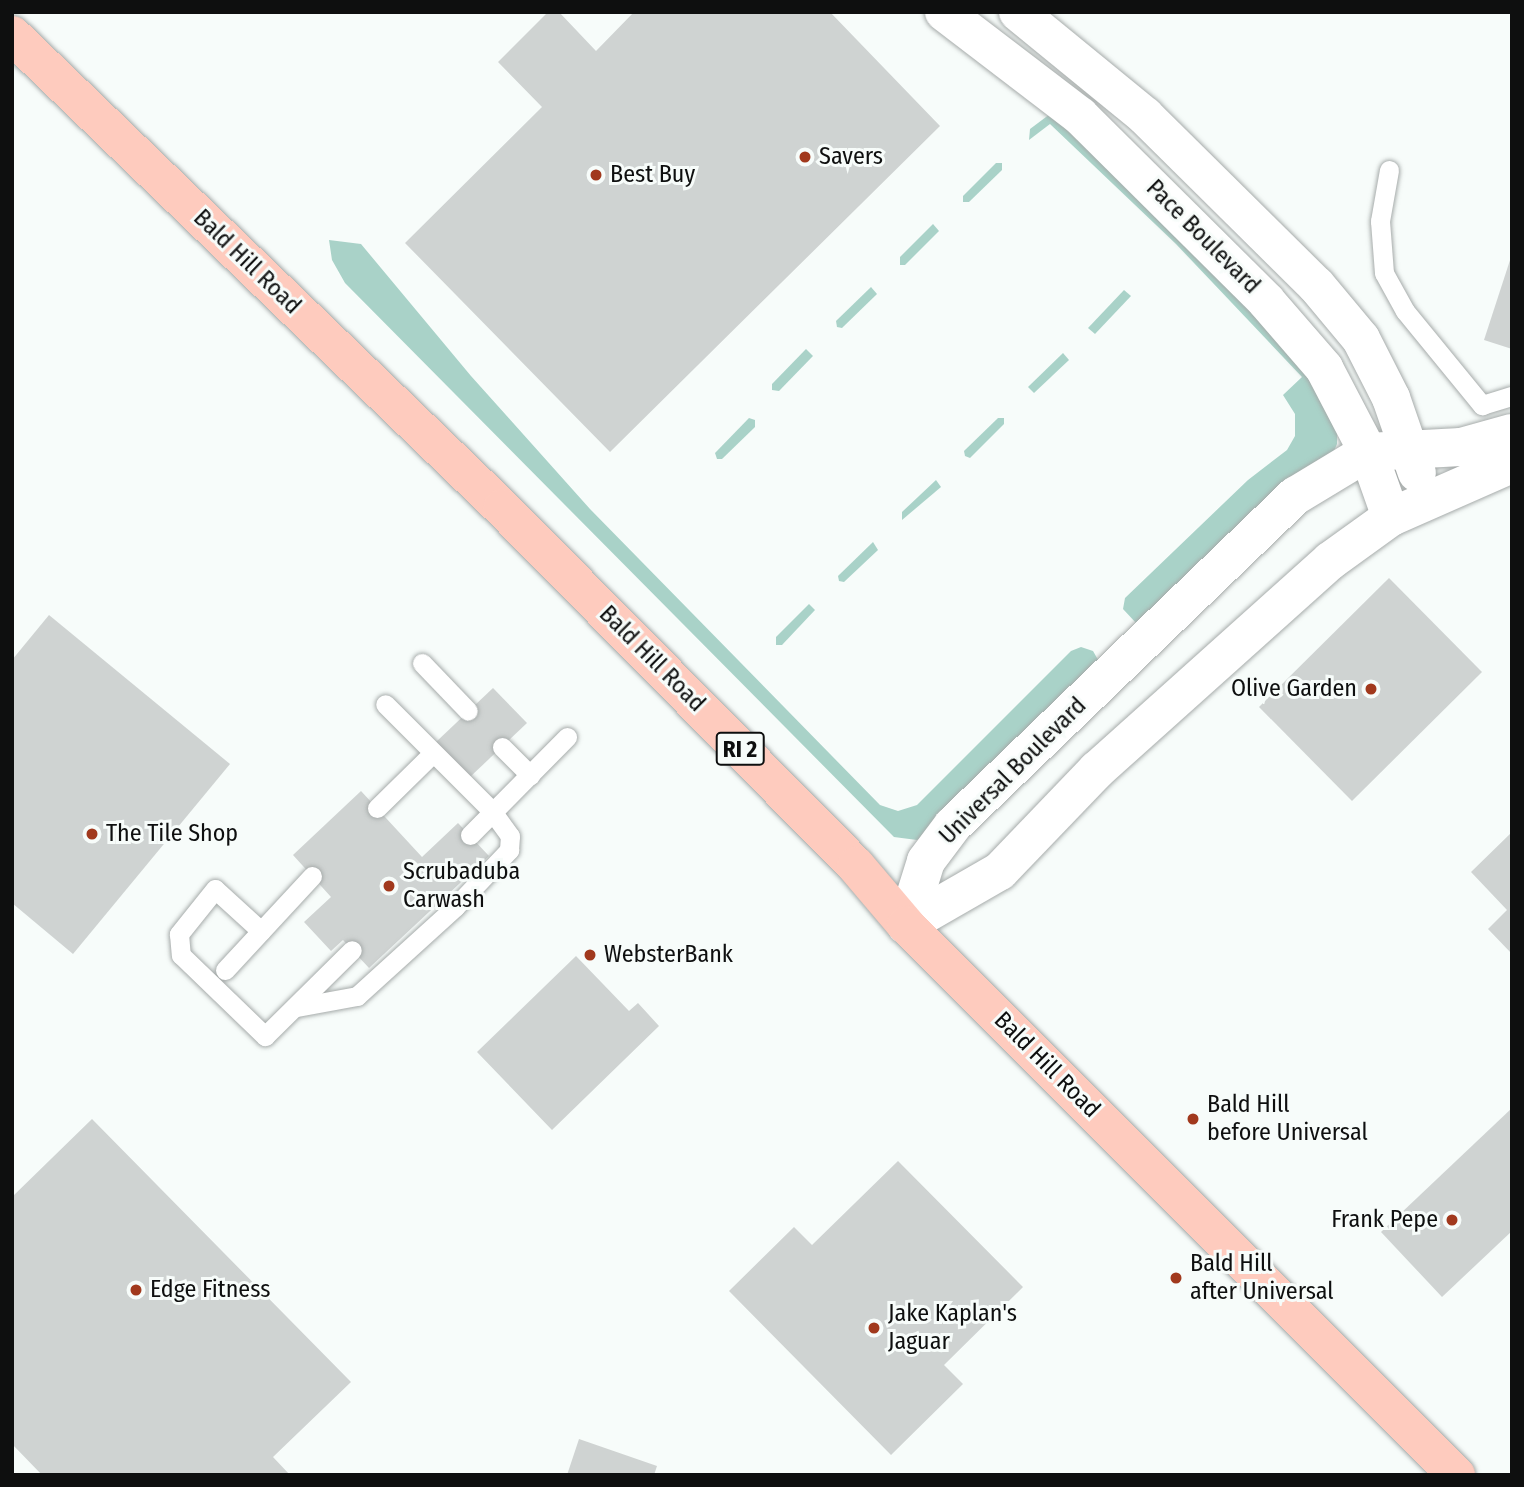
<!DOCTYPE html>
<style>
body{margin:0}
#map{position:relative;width:1524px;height:1487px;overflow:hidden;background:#f7fcfa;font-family:"Fira Sans Condensed",sans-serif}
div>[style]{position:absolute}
.green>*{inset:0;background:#a9d2c8}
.building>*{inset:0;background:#cfd3d2}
.roads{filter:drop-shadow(0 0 2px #a6abaa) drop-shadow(0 0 2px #a6abaa)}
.service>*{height:19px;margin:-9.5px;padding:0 9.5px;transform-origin:9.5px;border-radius:9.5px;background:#fff}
.minor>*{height:38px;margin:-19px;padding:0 19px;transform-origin:19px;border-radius:19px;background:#fff}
.primary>*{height:38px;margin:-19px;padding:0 19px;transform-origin:19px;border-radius:19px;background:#fecbbe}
.dots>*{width:19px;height:19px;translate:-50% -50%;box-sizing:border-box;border:4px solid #f7fcfa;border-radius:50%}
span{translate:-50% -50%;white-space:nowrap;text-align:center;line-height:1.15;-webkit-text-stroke:6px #f7fcfa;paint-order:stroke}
.shield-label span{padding:2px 5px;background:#f7fcfa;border:2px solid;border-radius:5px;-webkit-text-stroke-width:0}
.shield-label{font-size:23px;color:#0e0f0f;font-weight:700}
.poi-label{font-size:24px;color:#0e0f0f}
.left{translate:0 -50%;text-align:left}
.right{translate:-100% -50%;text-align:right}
.street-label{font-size:24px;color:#0e0f0f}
.frame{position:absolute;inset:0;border:14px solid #0e0f0f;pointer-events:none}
</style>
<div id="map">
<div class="green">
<div style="clip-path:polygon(1050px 114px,1299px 353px,1337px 414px,1337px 444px,1330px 460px,1137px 624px,1123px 609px,1125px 598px,1248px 480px,1287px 450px,1295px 436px,1295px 414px,1283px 395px,1302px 377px,1176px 244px,1050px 124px,1029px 140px,1030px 129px)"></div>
<div style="clip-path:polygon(996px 163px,1002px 163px,1002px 170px,969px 202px,963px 202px,963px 196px)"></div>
<div style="clip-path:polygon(933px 224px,939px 231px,905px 265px,900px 265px,900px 257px)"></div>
<div style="clip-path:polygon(329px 240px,361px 244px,471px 376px,590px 509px,880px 805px,898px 811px,917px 805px,1071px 651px,1081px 647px,1093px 651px,1101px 665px,932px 835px,917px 840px,894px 837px,345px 283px,332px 260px)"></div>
<div style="clip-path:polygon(871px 287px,877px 294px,842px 328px,837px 327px,836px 321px)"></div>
<div style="clip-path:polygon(1124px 290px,1131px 296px,1095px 334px,1088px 328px)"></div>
<div style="clip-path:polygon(806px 349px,813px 356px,779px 391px,772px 390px,772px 384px)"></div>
<div style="clip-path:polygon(1063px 353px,1069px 360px,1034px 393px,1028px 387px)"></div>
<div style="clip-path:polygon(749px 418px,755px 420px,755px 427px,722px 459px,717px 459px,715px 453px)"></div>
<div style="clip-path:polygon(998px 418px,1004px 418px,1004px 424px,970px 458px,965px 456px,964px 451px)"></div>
<div style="clip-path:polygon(936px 480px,941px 487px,902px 520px,902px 512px)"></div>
<div style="clip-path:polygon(873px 542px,878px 550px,844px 582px,839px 581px,838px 576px)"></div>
<div style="clip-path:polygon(809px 604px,815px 610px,782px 645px,776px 645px,776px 637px)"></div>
</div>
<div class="building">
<div style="clip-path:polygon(548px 12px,559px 12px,596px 51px,634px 12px,830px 12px,940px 126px,610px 452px,405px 243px,542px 107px,498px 62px)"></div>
<div style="clip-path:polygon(1512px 254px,1512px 349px,1484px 340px)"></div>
<div style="clip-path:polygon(1389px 578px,1482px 672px,1352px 801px,1259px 707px)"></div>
<div style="clip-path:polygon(49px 615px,230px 764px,73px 954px,12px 903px,12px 660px)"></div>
<div style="clip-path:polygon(493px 688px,527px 723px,470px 777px,436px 742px)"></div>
<div style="clip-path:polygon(361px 791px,422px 857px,458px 823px,489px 856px,369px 968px,343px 940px,331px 951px,304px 922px,331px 897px,293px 855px)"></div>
<div style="clip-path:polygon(1512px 832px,1512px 954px,1488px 929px,1507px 910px,1471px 872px)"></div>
<div style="clip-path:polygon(576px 956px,629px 1011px,638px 1003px,659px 1026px,552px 1130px,477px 1052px)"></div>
<div style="clip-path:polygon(1512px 1108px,1512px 1231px,1442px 1297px,1381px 1232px)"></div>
<div style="clip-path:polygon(92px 1119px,351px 1382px,273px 1457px,290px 1475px,42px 1475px,12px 1444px,12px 1197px)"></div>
<div style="clip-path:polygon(898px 1161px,1023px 1287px,944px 1365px,963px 1384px,891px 1455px,729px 1291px,794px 1227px,812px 1245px)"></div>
<div style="clip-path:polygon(579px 1439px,657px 1466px,654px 1475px,567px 1475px)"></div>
</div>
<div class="roads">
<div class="service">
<div style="left:1389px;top:170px;width:52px;rotate:100deg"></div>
<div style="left:1380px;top:221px;width:52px;rotate:85.6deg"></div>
<div style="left:1384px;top:273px;width:43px;rotate:61.1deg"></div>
<div style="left:1405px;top:311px;width:122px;rotate:50.7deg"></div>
<div style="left:1482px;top:405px;width:31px;rotate:-17deg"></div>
<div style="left:422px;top:663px;width:66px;rotate:46.2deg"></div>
<div style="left:502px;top:747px;width:40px;rotate:45deg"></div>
<div style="left:377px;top:808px;width:77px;rotate:-44.5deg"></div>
<div style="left:470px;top:835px;width:138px;rotate:-45.3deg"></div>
<div style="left:261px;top:931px;width:62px;rotate:-137.6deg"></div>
<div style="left:215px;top:889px;width:58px;rotate:128.7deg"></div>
<div style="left:179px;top:934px;width:21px;rotate:85deg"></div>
<div style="left:181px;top:955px;width:117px;rotate:44deg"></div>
<div style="left:265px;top:1036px;width:122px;rotate:-44.7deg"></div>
<div style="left:225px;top:970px;width:128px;rotate:-47.2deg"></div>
<div style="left:297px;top:1007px;width:61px;rotate:-10.4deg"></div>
<div style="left:357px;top:996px;width:132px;rotate:-42.2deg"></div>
<div style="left:455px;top:907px;width:79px;rotate:-46.5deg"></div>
<div style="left:509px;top:850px;width:14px;rotate:-86deg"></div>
<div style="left:510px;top:836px;width:31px;rotate:-126deg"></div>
<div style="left:492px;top:811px;width:151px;rotate:-135deg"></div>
</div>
<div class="minor">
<div style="left:944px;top:12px;width:171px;rotate:37.4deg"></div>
<div style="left:1080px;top:116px;width:262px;rotate:44.8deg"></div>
<div style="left:1266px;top:301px;width:89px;rotate:49.1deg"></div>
<div style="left:1324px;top:368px;width:95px;rotate:62.4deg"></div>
<div style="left:1368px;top:452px;width:69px;rotate:70.5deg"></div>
<div style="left:1018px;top:12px;width:164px;rotate:39.3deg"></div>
<div style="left:1145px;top:116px;width:240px;rotate:44.7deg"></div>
<div style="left:1316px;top:285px;width:70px;rotate:50.2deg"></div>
<div style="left:1361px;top:339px;width:66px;rotate:63deg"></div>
<div style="left:1391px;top:398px;width:79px;rotate:70.9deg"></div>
<div style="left:906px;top:925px;width:67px;rotate:-72.6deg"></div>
<div style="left:926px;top:861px;width:45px;rotate:-53.1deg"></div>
<div style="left:953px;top:825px;width:475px;rotate:-43.9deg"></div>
<div style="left:1295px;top:496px;width:85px;rotate:-31.1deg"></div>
<div style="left:1368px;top:452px;width:93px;rotate:-3.1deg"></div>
<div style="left:1461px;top:447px;width:53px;rotate:-15.4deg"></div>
<div style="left:906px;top:925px;width:108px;rotate:-29.9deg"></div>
<div style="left:1000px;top:871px;width:140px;rotate:-46.2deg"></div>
<div style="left:1097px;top:770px;width:313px;rotate:-41.9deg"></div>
<div style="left:1330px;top:561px;width:75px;rotate:-35.8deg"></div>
<div style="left:1391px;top:517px;width:132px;rotate:-23.7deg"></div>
</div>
<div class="primary">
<div style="left:12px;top:35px;width:681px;rotate:43.99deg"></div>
<div style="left:502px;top:508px;width:503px;rotate:45.32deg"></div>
<div style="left:856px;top:866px;width:77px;rotate:49.7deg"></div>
<div style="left:906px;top:925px;width:778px;rotate:45deg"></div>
</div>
</div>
<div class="dots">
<div style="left:805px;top:157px;background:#a1391d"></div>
<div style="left:596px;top:175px;background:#a1391d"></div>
<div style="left:1371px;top:689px;background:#a1391d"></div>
<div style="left:92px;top:834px;background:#a1391d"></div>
<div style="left:389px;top:886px;background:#a1391d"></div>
<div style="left:590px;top:955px;background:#a1391d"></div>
<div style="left:1193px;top:1119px;background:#a1391d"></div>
<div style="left:1452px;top:1220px;background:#a1391d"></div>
<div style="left:1176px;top:1278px;background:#a1391d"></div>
<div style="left:136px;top:1290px;background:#a1391d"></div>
<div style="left:874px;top:1328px;background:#a1391d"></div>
</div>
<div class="shield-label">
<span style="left:740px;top:749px">RI 2</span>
</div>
<div class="poi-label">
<span class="left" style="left:819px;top:157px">Savers</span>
<span class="left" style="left:610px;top:175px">Best Buy</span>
<span class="right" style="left:1357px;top:689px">Olive Garden</span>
<span class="left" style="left:106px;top:834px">The Tile Shop</span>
<span class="left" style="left:403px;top:886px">Scrubaduba<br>Carwash</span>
<span class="left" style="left:604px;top:955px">WebsterBank</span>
<span class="left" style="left:1207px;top:1119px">Bald Hill<br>before Universal</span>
<span class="right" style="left:1438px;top:1220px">Frank Pepe</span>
<span class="left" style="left:1190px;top:1278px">Bald Hill<br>after Universal</span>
<span class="left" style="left:150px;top:1290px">Edge Fitness</span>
<span class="left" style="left:888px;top:1328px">Jake Kaplan's<br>Jaguar</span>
</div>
<div class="street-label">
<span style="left:1203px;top:237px;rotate:45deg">Pace Boulevard</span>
<span style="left:247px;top:262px;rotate:44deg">Bald Hill Road</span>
<span style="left:652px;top:659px;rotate:45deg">Bald Hill Road</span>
<span style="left:1013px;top:771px;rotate:-45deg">Universal Boulevard</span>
<span style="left:1047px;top:1065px;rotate:45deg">Bald Hill Road</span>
</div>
<div class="frame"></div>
</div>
